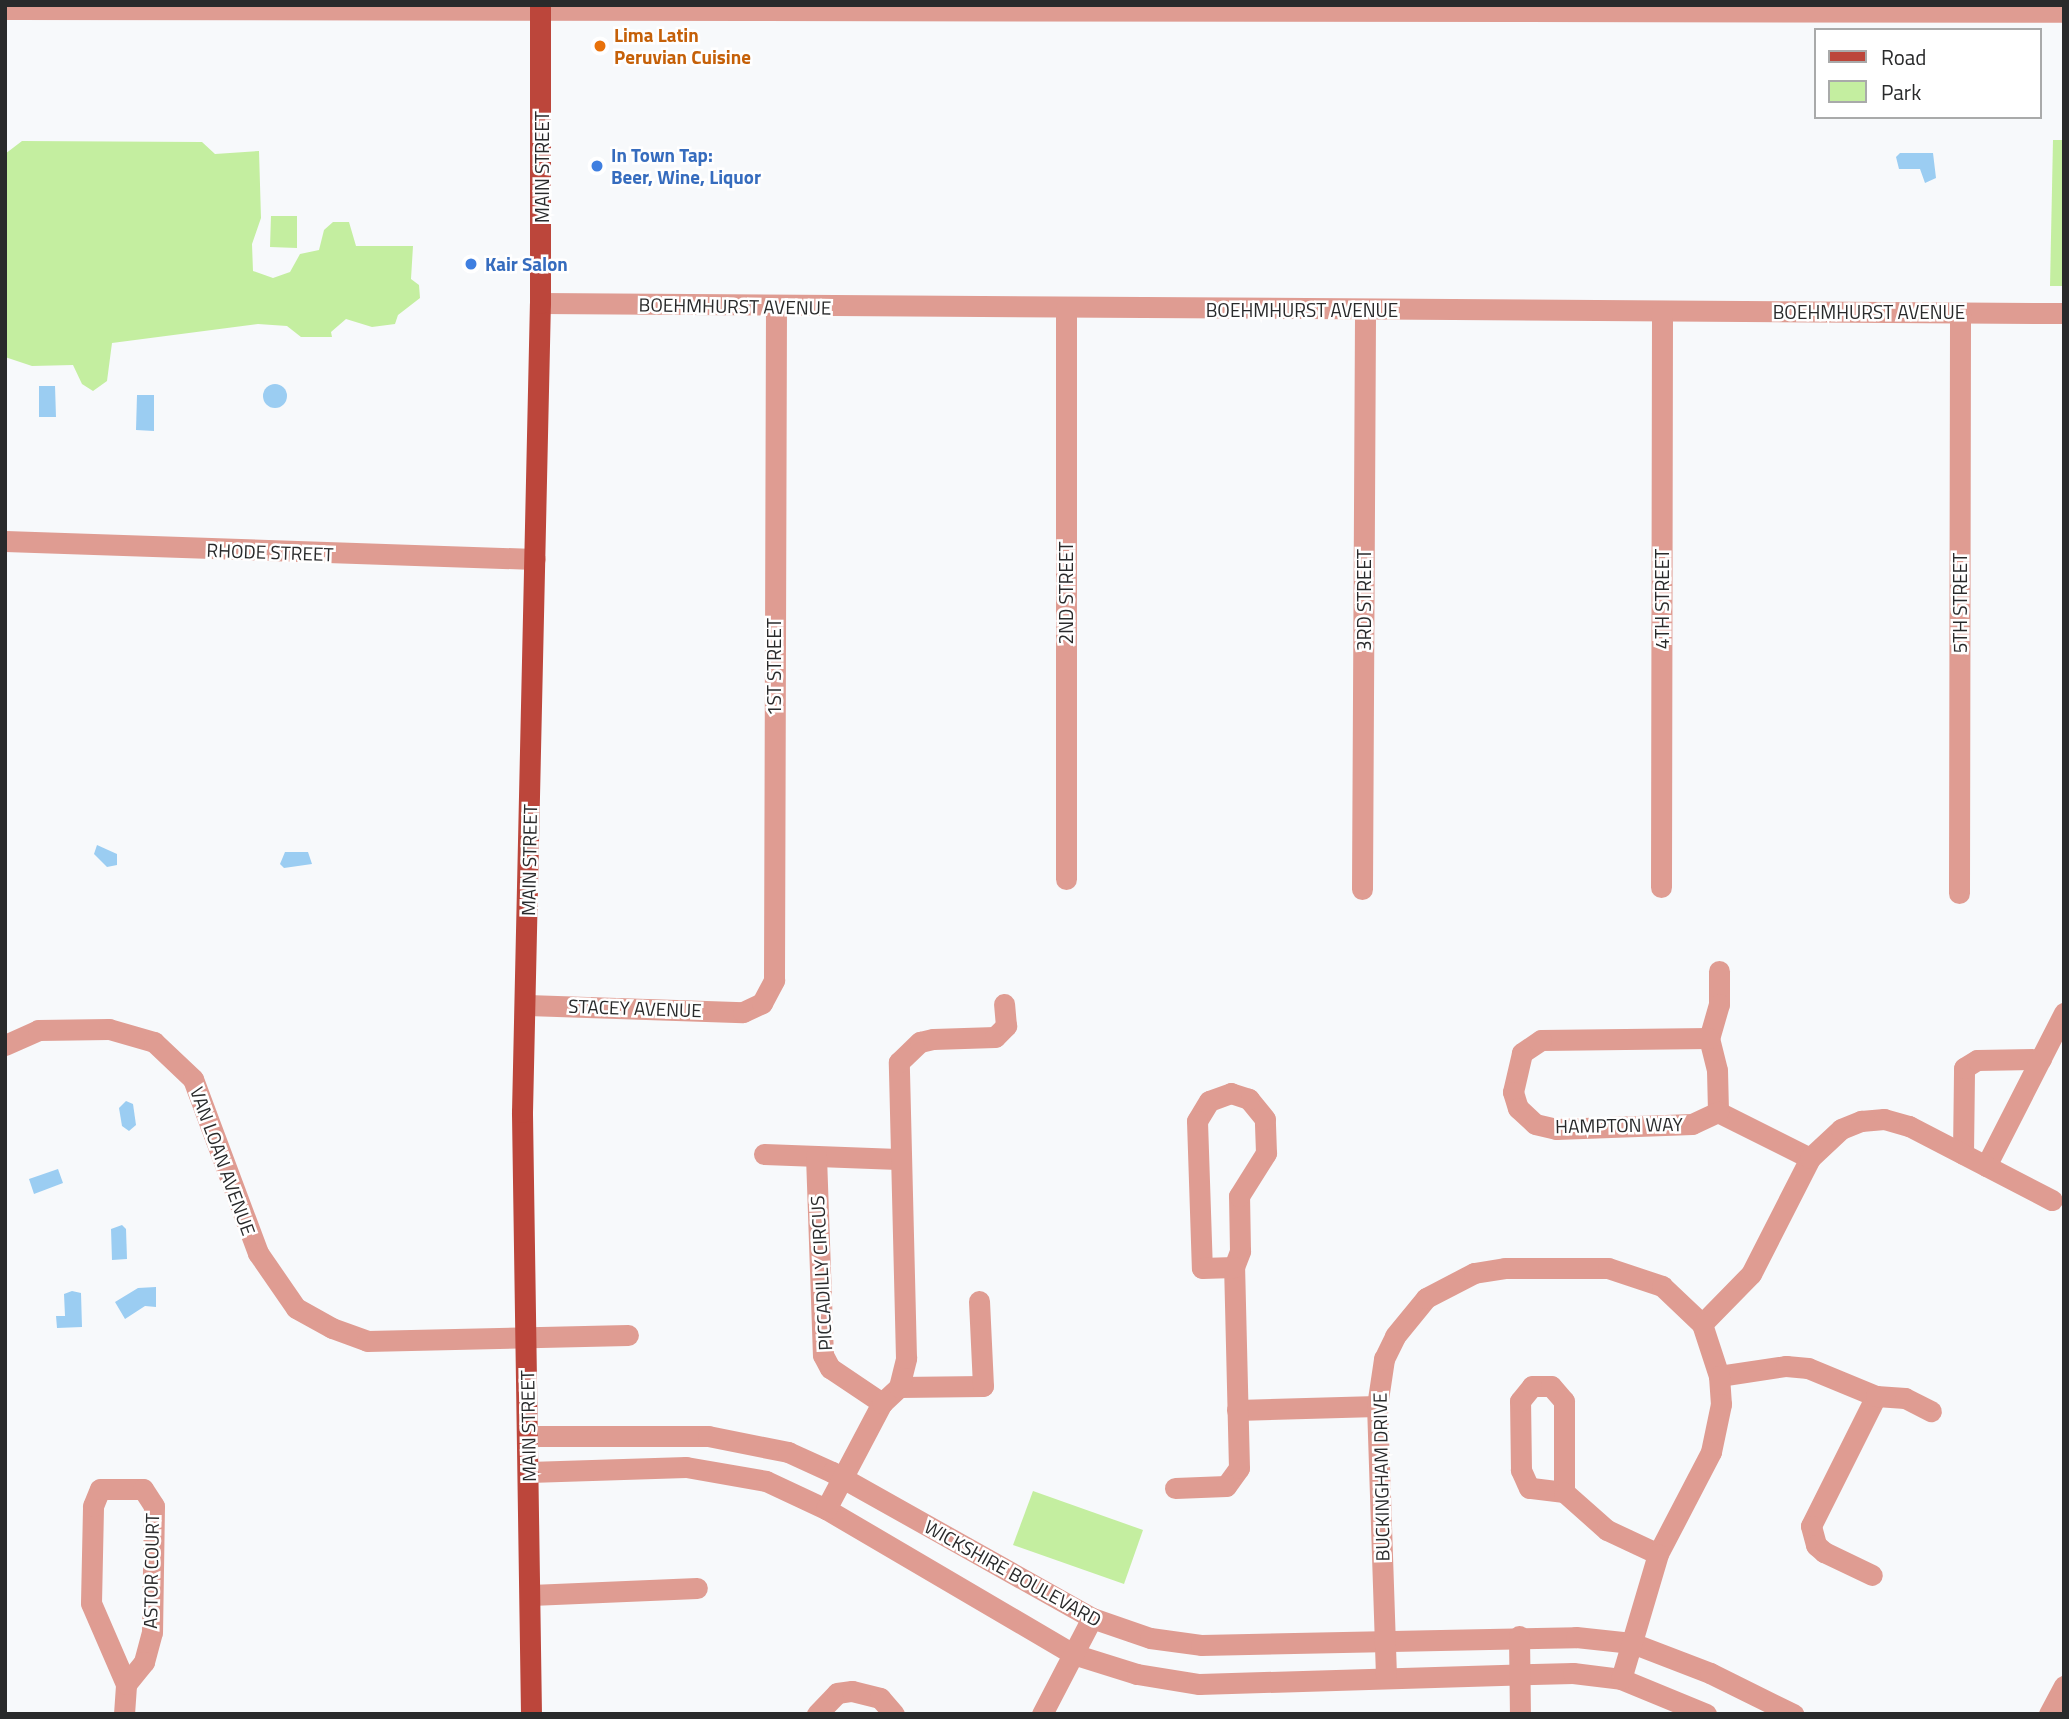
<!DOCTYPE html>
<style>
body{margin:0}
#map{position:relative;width:2069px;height:1719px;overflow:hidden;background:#f7f9fb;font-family:"Titillium Web",sans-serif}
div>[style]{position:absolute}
.green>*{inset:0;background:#c4eea0}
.water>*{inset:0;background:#9bcdf2}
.round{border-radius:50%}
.minor>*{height:21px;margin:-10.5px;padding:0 10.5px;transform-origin:10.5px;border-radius:10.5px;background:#df9c92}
.major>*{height:21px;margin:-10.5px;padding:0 10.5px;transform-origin:10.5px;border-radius:10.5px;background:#bc463b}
.dots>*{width:19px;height:19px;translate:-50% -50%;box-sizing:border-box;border:4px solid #fff;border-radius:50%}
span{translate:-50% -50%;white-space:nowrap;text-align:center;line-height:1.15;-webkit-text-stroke:5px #fff;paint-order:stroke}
.food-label{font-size:19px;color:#c56008;font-weight:700}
.left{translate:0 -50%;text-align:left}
.shop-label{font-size:19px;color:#366cbe;font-weight:700}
.street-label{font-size:19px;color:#292a2b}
.frame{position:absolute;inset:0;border:7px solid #292a2b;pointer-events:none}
.legend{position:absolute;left:1814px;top:28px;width:228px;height:91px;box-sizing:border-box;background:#fff;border:2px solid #a9aaaa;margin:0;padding:9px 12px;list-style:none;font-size:21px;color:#292a2b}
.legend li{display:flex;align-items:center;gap:14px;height:35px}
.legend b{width:35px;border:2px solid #a9aaaa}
</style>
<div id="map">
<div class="green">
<div style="clip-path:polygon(2053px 140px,2064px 140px,2064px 286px,2050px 286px)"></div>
<div style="clip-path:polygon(22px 141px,202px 142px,215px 154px,259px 151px,261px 218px,252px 244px,253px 271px,273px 278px,290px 272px,300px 254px,319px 250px,324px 230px,333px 222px,349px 222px,356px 246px,413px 246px,411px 279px,419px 285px,420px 298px,398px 315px,395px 324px,372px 327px,346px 319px,331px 332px,332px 337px,301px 337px,287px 326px,258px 324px,112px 343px,107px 381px,93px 391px,82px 384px,73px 365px,32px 366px,5px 357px,5px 154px)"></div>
<div style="clip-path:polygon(271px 216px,297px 216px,297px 248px,270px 247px)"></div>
<div style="clip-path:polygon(1033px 1491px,1143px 1530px,1124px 1584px,1013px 1545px)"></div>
</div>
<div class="water">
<div style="clip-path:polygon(1900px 153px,1933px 153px,1936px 178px,1925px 183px,1920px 169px,1899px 169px,1896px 157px)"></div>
<div class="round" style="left:263px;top:384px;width:24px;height:24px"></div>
<div style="clip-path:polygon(39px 386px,55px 386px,56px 417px,39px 417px)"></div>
<div style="clip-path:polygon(137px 395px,154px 395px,154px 431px,136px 430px)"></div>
<div style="clip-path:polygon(97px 845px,117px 854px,117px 865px,107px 867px,94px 854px)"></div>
<div style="clip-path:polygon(285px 852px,308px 852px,312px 864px,284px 868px,280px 864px)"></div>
<div style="clip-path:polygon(126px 1101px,133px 1104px,136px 1125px,129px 1131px,122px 1126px,119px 1108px)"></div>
<div style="clip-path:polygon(58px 1169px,63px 1183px,34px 1194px,29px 1179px)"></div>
<div style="clip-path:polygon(122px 1225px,126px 1229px,127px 1259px,112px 1260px,111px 1229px)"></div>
<div style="clip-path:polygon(156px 1287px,156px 1307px,145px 1306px,125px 1319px,115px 1302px,138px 1288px)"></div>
<div style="clip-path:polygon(72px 1291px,81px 1293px,82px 1327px,57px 1328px,56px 1316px,65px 1316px,64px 1294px)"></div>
</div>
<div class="minor">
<div style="left:5px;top:9px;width:2059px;rotate:0.08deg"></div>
<div style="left:540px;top:303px;width:1524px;rotate:0.38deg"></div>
<div style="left:1066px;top:308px;width:571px;rotate:90deg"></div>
<div style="left:5px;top:541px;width:530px;rotate:1.95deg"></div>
<div style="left:1661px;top:887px;width:576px;rotate:-89.9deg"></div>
<div style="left:1362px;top:889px;width:579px;rotate:-89.7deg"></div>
<div style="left:1959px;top:893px;width:580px;rotate:-89.9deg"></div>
<div style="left:1719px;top:971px;width:33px;rotate:90deg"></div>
<div style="left:1719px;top:1004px;width:35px;rotate:106deg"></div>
<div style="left:1709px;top:1038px;width:33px;rotate:76deg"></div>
<div style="left:1717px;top:1070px;width:42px;rotate:88.6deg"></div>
<div style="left:1718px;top:1112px;width:103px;rotate:26.6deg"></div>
<div style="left:527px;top:1005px;width:216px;rotate:1.9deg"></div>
<div style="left:743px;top:1012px;width:21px;rotate:-25deg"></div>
<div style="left:762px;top:1003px;width:26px;rotate:-62deg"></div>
<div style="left:774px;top:980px;width:673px;rotate:-89.83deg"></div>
<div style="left:1709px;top:1038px;width:168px;rotate:179.3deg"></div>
<div style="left:1541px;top:1040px;width:23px;rotate:146deg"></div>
<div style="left:1522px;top:1053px;width:40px;rotate:103deg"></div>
<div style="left:1513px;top:1092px;width:17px;rotate:73deg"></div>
<div style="left:1518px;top:1108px;width:23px;rotate:43deg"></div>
<div style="left:1535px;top:1124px;width:22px;rotate:13deg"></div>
<div style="left:1556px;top:1129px;width:136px;rotate:-2.1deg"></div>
<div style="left:1692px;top:1124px;width:29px;rotate:-25deg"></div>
<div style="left:5px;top:1045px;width:36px;rotate:-24deg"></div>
<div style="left:38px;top:1030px;width:71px;rotate:-0.8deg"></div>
<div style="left:109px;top:1029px;width:47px;rotate:16.1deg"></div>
<div style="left:154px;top:1042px;width:54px;rotate:43.5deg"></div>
<div style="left:193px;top:1079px;width:186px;rotate:69.5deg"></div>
<div style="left:258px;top:1253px;width:67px;rotate:55.4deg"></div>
<div style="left:296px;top:1308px;width:41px;rotate:29.1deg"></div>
<div style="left:332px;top:1328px;width:37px;rotate:20deg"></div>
<div style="left:367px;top:1341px;width:261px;rotate:-1.3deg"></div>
<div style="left:764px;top:1154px;width:134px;rotate:2.1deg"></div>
<div style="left:1963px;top:1154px;width:86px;rotate:-89.3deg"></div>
<div style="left:1964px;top:1068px;width:15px;rotate:-32deg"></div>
<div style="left:1977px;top:1060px;width:64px;rotate:-0.9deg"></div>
<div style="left:816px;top:1156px;width:199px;rotate:88deg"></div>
<div style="left:823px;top:1355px;width:15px;rotate:62deg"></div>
<div style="left:830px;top:1368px;width:63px;rotate:33.9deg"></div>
<div style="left:1986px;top:1166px;width:172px;rotate:-63deg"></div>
<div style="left:1702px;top:1324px;width:70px;rotate:-45.6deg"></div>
<div style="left:1751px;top:1274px;width:130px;rotate:-63deg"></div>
<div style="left:1810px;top:1158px;width:42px;rotate:-43.1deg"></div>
<div style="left:1841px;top:1129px;width:22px;rotate:-22deg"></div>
<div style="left:1861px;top:1121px;width:23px;rotate:-5deg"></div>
<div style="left:1884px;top:1119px;width:26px;rotate:16deg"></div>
<div style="left:1909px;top:1126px;width:161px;rotate:27.4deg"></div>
<div style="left:1719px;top:1376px;width:68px;rotate:-8.5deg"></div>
<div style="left:1786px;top:1366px;width:22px;rotate:5deg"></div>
<div style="left:1808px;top:1368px;width:74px;rotate:22.4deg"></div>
<div style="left:1876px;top:1396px;width:145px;rotate:116.6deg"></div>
<div style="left:1811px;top:1526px;width:20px;rotate:75deg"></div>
<div style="left:1816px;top:1545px;width:11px;rotate:41deg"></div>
<div style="left:1824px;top:1552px;width:53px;rotate:25.6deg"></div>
<div style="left:899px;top:1387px;width:84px;rotate:-0.7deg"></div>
<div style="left:983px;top:1386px;width:85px;rotate:-92.7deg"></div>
<div style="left:1876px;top:1396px;width:29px;rotate:4deg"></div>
<div style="left:1905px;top:1398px;width:29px;rotate:27deg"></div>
<div style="left:1237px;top:1410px;width:140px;rotate:-1.6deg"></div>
<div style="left:528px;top:1436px;width:180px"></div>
<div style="left:708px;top:1436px;width:82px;rotate:11.3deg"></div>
<div style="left:788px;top:1452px;width:48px;rotate:24.4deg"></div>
<div style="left:832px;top:1472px;width:298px;rotate:29.3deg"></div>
<div style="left:1092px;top:1618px;width:61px;rotate:19deg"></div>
<div style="left:1150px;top:1638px;width:51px;rotate:7.8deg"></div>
<div style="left:1201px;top:1645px;width:375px;rotate:-1.2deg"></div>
<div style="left:1576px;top:1637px;width:56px;rotate:6.1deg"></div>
<div style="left:1632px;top:1643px;width:84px;rotate:21deg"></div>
<div style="left:1710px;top:1673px;width:93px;rotate:26.3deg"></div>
<div style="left:529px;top:1472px;width:157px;rotate:-1.8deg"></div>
<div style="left:686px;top:1467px;width:81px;rotate:9.9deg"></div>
<div style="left:766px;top:1481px;width:66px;rotate:25deg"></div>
<div style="left:826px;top:1509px;width:286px;rotate:30.4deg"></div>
<div style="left:1073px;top:1654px;width:67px;rotate:17.4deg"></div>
<div style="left:1137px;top:1674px;width:63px;rotate:9.2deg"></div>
<div style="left:1199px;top:1684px;width:374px;rotate:-1.7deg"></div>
<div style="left:1573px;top:1673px;width:48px;rotate:7.1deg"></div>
<div style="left:1621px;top:1679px;width:92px;rotate:22.4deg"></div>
<div style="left:1175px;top:1488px;width:51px;rotate:-2.2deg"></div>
<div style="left:1226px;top:1486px;width:22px;rotate:-54deg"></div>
<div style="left:1239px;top:1468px;width:201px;rotate:-91.4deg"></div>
<div style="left:1234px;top:1267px;width:17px;rotate:-69deg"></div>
<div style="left:1240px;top:1251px;width:55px;rotate:-91deg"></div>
<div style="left:1239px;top:1196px;width:51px;rotate:-57.9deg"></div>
<div style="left:1266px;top:1153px;width:34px;rotate:-92deg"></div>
<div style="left:1265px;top:1119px;width:26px;rotate:-129deg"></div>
<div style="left:1249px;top:1099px;width:19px;rotate:-162deg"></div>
<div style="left:1231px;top:1093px;width:23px;rotate:160deg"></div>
<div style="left:1209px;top:1101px;width:23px;rotate:121deg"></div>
<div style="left:1197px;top:1121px;width:147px;rotate:88.1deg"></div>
<div style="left:1202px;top:1268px;width:32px;rotate:-2deg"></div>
<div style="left:1564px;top:1492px;width:35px;rotate:-173deg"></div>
<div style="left:1529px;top:1488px;width:20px;rotate:-114deg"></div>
<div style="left:1521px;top:1470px;width:69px;rotate:-90.8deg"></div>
<div style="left:1520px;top:1401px;width:19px;rotate:-51deg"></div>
<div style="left:1532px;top:1386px;width:19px"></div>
<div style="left:1551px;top:1386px;width:20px;rotate:49deg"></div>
<div style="left:1564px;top:1401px;width:91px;rotate:90deg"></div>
<div style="left:1564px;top:1492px;width:57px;rotate:41.5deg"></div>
<div style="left:1607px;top:1530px;width:56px;rotate:25.2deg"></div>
<div style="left:826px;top:1509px;width:120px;rotate:-62.2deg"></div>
<div style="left:882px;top:1403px;width:23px;rotate:-43deg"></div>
<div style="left:899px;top:1387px;width:30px;rotate:-76deg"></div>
<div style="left:906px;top:1358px;width:296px;rotate:-91.4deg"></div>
<div style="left:899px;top:1062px;width:29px;rotate:-44deg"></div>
<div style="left:920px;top:1042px;width:13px;rotate:-13deg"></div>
<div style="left:933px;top:1039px;width:62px;rotate:-1.8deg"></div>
<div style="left:995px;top:1037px;width:16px;rotate:-45deg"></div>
<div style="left:1006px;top:1026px;width:22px;rotate:-95deg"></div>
<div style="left:531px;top:1595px;width:166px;rotate:-2.4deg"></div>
<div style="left:1519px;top:1636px;width:78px;rotate:89.3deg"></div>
<div style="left:1386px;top:1676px;width:270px;rotate:-91.9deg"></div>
<div style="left:1377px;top:1406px;width:48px;rotate:-81.5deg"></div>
<div style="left:1384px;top:1359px;width:25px;rotate:-64deg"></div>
<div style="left:1395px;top:1336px;width:49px;rotate:-50.8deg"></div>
<div style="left:1426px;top:1298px;width:54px;rotate:-27.5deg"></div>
<div style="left:1474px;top:1273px;width:31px;rotate:-9deg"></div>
<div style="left:1505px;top:1268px;width:103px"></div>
<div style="left:1608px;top:1268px;width:57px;rotate:18.4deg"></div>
<div style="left:1662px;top:1286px;width:55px;rotate:43.5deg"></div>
<div style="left:1702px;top:1324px;width:55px;rotate:71.9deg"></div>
<div style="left:1719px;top:1376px;width:28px;rotate:86deg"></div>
<div style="left:1721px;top:1404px;width:49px;rotate:101.8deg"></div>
<div style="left:1711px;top:1452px;width:115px;rotate:117.5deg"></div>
<div style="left:1658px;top:1554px;width:130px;rotate:106.5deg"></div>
<div style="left:124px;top:1714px;width:30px;rotate:-86deg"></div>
<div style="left:126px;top:1684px;width:88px;rotate:-113.4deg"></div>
<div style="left:91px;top:1603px;width:97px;rotate:-88.8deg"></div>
<div style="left:93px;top:1506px;width:18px;rotate:-68deg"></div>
<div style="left:100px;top:1489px;width:43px"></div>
<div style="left:143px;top:1489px;width:20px;rotate:57deg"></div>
<div style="left:154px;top:1506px;width:126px;rotate:90.9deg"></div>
<div style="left:152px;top:1632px;width:31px;rotate:105deg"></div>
<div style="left:144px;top:1662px;width:28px;rotate:129deg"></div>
<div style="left:817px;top:1714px;width:29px;rotate:-46deg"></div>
<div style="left:837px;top:1693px;width:15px;rotate:-8deg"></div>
<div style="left:852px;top:1691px;width:29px;rotate:14deg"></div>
<div style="left:880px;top:1698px;width:21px;rotate:49deg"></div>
<div style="left:1042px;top:1714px;width:108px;rotate:-62.5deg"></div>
<div style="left:2049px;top:1714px;width:32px;rotate:-62deg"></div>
</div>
<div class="major">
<div style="left:531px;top:1714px;width:602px;rotate:-90.86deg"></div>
<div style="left:522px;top:1112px;width:809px;rotate:-88.73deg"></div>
<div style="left:540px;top:303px;width:298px;rotate:-90deg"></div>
</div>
<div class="dots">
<div style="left:600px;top:46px;background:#e8710a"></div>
<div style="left:597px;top:166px;background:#3f7fe0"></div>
<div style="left:471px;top:264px;background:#3f7fe0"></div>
</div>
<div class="food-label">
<span class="left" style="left:614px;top:46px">Lima Latin<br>Peruvian Cuisine</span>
</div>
<div class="shop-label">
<span class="left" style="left:611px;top:166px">In Town Tap:<br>Beer, Wine, Liquor</span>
<span class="left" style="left:485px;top:264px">Kair Salon</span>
</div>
<div class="street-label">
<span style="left:542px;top:167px;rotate:-90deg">MAIN STREET</span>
<span style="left:735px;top:306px;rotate:1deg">BOEHMHURST AVENUE</span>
<span style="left:1302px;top:310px">BOEHMHURST AVENUE</span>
<span style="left:1869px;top:312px">BOEHMHURST AVENUE</span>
<span style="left:270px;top:552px;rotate:2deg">RHODE STREET</span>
<span style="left:1066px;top:593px;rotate:-90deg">2ND STREET</span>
<span style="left:1662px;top:599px;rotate:-90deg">4TH STREET</span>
<span style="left:1364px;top:600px;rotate:-90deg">3RD STREET</span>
<span style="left:1960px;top:603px;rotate:-90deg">5TH STREET</span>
<span style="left:774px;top:667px;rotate:-90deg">1ST STREET</span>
<span style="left:529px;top:860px;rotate:-89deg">MAIN STREET</span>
<span style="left:635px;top:1008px;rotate:2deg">STACEY AVENUE</span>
<span style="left:1619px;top:1125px;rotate:-1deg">HAMPTON WAY</span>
<span style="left:223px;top:1161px;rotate:70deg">VAN LOAN AVENUE</span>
<span style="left:821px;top:1273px;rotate:-93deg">PICCADILLY CIRCUS</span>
<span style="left:528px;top:1426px;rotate:-91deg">MAIN STREET</span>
<span style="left:1381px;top:1477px;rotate:-91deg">BUCKINGHAM DRIVE</span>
<span style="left:151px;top:1571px;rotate:-89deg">ASTOR COURT</span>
<span style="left:1013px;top:1573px;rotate:29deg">WICKSHIRE BOULEVARD</span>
</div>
<div class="frame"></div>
<ul class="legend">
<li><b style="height:9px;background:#bc463b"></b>Road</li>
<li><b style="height:19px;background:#c4eea0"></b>Park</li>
</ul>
</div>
